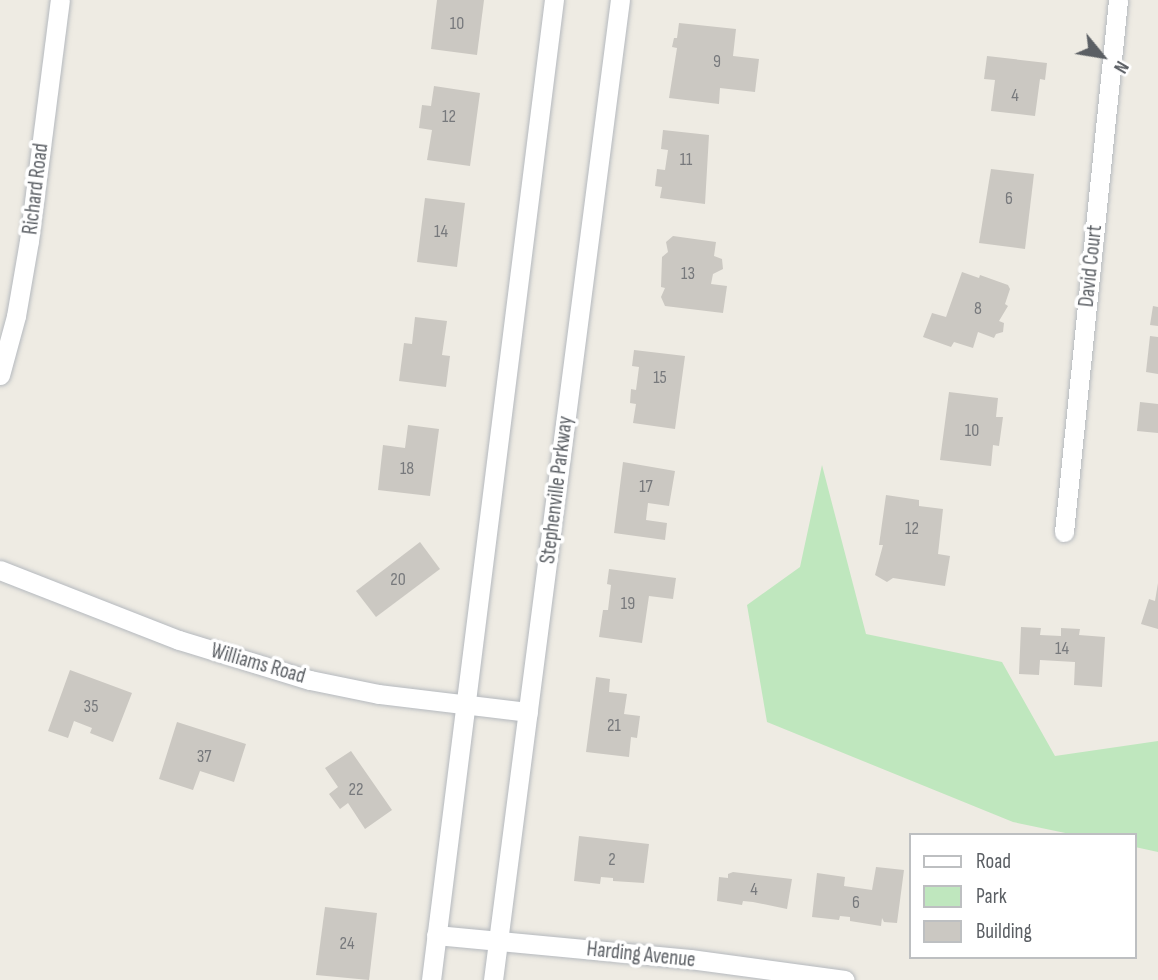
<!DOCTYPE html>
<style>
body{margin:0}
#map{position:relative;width:1158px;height:980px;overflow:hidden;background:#eeebe3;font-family:"Sofia Sans Condensed",sans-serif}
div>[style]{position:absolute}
.green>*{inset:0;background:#bfe7be}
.building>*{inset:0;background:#cbc8c2}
.roads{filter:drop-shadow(0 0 2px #b5b9be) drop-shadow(0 0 2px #b5b9be)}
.minor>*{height:19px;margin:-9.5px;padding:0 9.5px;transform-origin:9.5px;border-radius:9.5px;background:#fff}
span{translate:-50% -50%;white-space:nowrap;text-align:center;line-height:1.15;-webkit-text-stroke:7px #fff;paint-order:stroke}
.number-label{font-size:18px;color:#77797c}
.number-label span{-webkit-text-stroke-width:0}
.street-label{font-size:21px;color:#5b5f64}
.legend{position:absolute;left:909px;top:833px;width:228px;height:126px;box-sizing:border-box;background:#fff;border:2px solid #bdbfc1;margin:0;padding:9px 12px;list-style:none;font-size:21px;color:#5b5f64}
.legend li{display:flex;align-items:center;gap:14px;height:35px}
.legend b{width:35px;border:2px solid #bdbfc1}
.north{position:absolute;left:1067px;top:21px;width:70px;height:70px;-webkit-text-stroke:5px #fff;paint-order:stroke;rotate:120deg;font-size:19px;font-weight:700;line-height:28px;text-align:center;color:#5b5f64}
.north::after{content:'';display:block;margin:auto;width:24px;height:32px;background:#5b5f64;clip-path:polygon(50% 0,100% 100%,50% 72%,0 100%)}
</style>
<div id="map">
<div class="green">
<div style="clip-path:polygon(822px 465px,866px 634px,1002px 662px,1055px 756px,1158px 741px,1158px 852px,1135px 847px,1135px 835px,1075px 835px,1013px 822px,767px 722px,747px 605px,800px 567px)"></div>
</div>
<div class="building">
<div style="clip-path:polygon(437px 0,484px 0,477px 55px,431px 49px)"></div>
<div style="clip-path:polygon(679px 23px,736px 29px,733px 56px,759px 59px,755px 92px,720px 88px,719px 104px,669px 98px,677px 48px,672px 47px,674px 38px,677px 38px)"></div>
<div style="clip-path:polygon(987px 56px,1047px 63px,1045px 80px,1040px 79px,1035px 116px,991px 111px,995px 80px,984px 79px)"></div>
<div style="clip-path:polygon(434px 86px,480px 93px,470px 166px,427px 160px,432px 130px,419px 128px,422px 105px,431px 106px)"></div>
<div style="clip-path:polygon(663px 130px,709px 135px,705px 204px,660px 198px,662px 187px,655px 186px,657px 169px,665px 170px,668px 150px,661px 149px)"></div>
<div style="clip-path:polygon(991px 169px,1034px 174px,1025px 249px,979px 243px)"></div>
<div style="clip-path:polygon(425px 198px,465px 203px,457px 267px,417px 262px)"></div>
<div style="clip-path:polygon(673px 236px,716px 242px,714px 256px,722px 259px,723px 269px,713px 274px,711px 284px,727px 286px,723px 313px,665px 306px,661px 297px,665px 288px,661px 287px,662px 257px,668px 252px,666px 242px)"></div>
<div style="clip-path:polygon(962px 272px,979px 278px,980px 275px,1008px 285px,1010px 289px,1005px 304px,1008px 306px,999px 321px,1004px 323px,1003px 332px,996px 334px,994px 338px,978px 332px,973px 348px,954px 342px,951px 347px,923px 337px,932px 313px,946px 317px)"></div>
<div style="clip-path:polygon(1153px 306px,1158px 307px,1158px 326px,1150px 325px)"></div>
<div style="clip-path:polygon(415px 317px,447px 321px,442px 355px,450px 356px,446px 387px,399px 381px,404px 343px,412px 344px)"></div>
<div style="clip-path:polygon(1150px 336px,1158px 337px,1158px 374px,1146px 372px)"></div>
<div style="clip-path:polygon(634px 350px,685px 356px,675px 429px,633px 423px,636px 404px,630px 403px,631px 389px,636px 390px,639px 367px,632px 366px)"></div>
<div style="clip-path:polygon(949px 392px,998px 398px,996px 417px,1003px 417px,999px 446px,993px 445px,991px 466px,940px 460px)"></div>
<div style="clip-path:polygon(1140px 402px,1158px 404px,1158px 433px,1137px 431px)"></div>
<div style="clip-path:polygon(408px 425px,439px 429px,430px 496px,378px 490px,383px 445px,405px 448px)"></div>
<div style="clip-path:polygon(623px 462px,675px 471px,669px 506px,648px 503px,646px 520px,667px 523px,665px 540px,614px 533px)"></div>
<div style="clip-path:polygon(886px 495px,919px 500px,919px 506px,943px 509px,938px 554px,950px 556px,945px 586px,893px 578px,887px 582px,875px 575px,883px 545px,879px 545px)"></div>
<div style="clip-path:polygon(420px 542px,440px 569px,376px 617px,356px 591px)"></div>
<div style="clip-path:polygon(609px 569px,676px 578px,673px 599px,649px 596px,642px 643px,599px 637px,603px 610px,608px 610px,611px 585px,607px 584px)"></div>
<div style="clip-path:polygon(1158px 583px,1158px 629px,1141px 624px,1149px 599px,1155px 601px)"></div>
<div style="clip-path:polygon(1021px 627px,1041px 628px,1040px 635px,1061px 636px,1061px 628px,1080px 629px,1079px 635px,1105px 637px,1102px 687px,1074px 685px,1075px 662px,1040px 660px,1039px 675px,1019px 674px)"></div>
<div style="clip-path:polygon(70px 670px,132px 693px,113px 742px,90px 733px,92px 728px,74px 721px,68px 738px,48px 731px)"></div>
<div style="clip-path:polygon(596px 677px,610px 679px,609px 692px,627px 694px,624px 714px,640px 716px,637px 738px,631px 737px,629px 757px,586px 752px)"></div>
<div style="clip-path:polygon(177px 722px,246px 744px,234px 782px,200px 771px,193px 790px,159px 779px)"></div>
<div style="clip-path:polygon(351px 751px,392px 810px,365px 829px,348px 803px,340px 809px,329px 794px,338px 787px,325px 768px)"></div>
<div style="clip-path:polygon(579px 836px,649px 844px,644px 883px,613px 881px,613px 878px,601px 877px,600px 884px,574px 881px)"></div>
<div style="clip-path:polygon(876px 867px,904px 870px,897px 923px,884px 922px,882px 918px,881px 926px,850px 921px,850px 917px,840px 916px,839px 920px,812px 917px,817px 873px,845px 877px,844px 886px,872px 890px)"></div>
<div style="clip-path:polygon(733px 872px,792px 879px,787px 909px,753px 902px,743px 901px,742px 905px,717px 901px,719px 877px,728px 878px,728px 874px)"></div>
<div style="clip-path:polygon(325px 907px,377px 913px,369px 980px,316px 975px)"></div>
</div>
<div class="roads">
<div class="minor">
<div style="left:0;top:375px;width:61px;rotate:-74.8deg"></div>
<div style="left:16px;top:316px;width:76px;rotate:-80.2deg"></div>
<div style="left:29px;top:241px;width:243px;rotate:-82.7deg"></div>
<div style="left:1064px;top:532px;width:535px;rotate:-84.2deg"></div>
<div style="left:0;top:570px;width:192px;rotate:21.4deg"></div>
<div style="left:179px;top:640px;width:137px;rotate:17deg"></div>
<div style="left:310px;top:680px;width:70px;rotate:11.5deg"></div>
<div style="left:379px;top:694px;width:150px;rotate:6.9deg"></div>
<div style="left:436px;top:935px;width:255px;rotate:5.4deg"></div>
<div style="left:690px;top:959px;width:156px;rotate:7.7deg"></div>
<div style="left:431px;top:980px;width:988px;rotate:-82.85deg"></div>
<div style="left:493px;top:980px;width:988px;rotate:-82.62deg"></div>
</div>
</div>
<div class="number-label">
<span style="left:457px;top:24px">10</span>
<span style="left:717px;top:62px">9</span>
<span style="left:1015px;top:96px">4</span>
<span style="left:449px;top:117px">12</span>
<span style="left:686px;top:160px">11</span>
<span style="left:1009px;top:199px">6</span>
<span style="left:441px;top:232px">14</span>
<span style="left:688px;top:274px">13</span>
<span style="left:978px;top:309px">8</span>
<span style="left:660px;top:378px">15</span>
<span style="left:972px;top:431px">10</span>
<span style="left:407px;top:469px">18</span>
<span style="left:646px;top:487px">17</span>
<span style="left:912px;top:529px">12</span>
<span style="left:398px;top:580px">20</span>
<span style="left:628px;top:604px">19</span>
<span style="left:1062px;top:649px">14</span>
<span style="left:91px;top:707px">35</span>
<span style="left:614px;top:726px">21</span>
<span style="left:204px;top:757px">37</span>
<span style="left:356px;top:790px">22</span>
<span style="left:612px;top:860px">2</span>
<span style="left:754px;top:890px">4</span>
<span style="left:856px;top:903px">6</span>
<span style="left:347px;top:944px">24</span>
</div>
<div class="street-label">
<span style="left:36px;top:189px;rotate:-83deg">Richard Road</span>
<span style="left:1091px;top:266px;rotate:-84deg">David Court</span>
<span style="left:557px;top:490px;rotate:-83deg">Stephenville Parkway</span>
<span style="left:258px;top:664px;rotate:16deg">Williams Road</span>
<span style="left:641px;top:955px;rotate:6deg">Harding Avenue</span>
</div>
<ul class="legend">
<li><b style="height:9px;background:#fff"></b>Road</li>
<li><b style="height:19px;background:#bfe7be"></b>Park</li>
<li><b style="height:19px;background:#cbc8c2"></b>Building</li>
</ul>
<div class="north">N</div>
</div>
